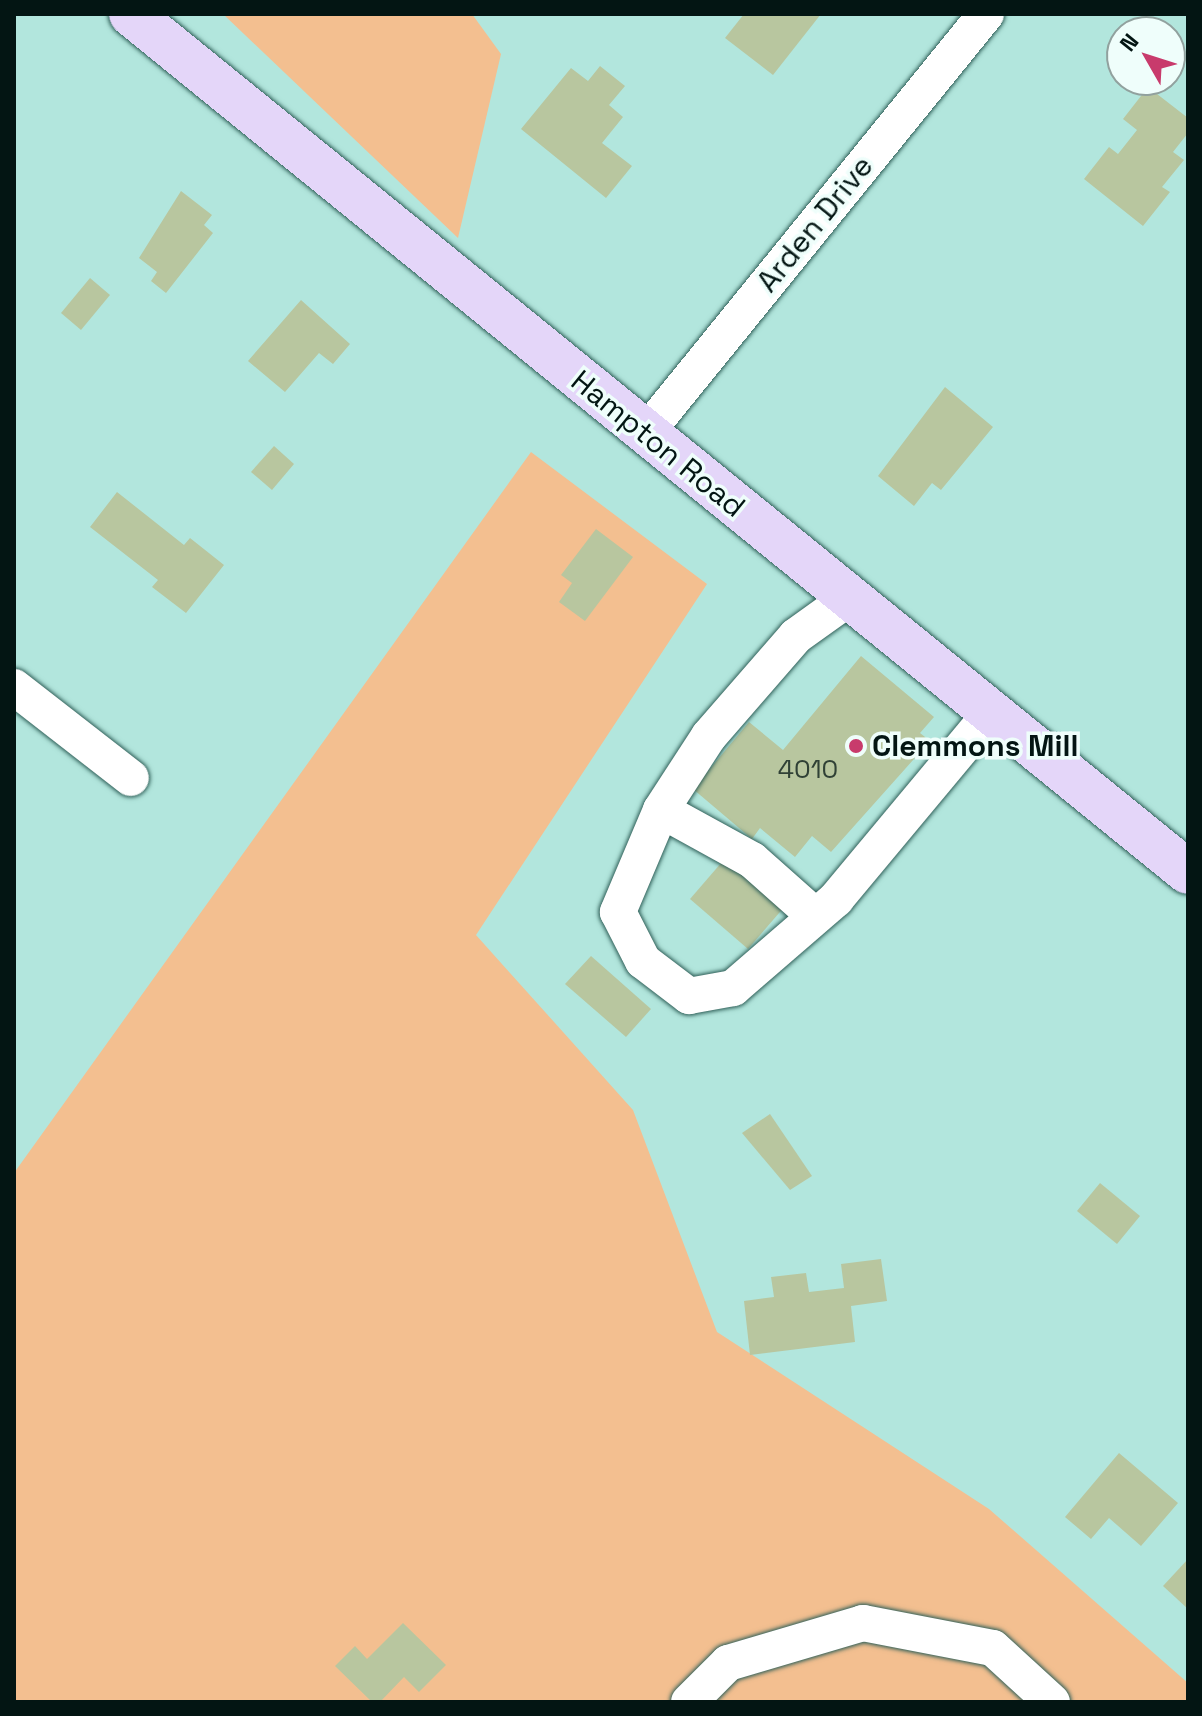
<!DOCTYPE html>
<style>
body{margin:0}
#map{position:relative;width:1202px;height:1716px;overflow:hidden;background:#b2e6dd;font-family:"Space Grotesk",sans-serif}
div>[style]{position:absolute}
.green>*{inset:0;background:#f3bf90}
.building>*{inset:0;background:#b8c69f}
.roads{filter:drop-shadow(0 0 2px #306059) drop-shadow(0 0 2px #306059)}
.minor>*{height:36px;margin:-18px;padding:0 18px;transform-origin:18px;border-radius:18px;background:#fff}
.major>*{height:44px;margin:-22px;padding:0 22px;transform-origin:22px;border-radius:22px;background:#e4d6f9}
.dots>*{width:22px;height:22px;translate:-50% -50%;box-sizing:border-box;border:4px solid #effefb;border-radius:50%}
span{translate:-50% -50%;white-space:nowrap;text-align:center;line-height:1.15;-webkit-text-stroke:7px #effefb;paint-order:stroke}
.number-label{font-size:26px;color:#304136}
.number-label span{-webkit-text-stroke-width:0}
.street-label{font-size:30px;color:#031513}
.poi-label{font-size:30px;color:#031513;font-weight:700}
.left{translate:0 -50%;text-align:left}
.frame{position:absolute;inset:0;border:16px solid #031513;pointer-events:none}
.north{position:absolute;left:1106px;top:16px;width:80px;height:80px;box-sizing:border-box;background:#effefb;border:2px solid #91a19e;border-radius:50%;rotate:309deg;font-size:22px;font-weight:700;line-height:32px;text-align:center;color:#031513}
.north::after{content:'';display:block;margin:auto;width:28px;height:36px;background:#c83b6c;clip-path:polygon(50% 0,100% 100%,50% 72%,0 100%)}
</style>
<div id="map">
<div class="green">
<div style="clip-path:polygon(223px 14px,472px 14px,501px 54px,458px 238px)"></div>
<div style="clip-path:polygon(531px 452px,707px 584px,476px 935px,633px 1110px,717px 1332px,989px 1509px,1188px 1683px,1188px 1702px,14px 1702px,14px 1173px)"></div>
</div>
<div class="building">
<div style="clip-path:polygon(744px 14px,821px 14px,773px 75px,725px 38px)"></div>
<div style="clip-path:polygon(600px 66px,625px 86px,609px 105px,623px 117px,602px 143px,632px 166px,606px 198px,521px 129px,571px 68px,588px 81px)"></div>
<div style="clip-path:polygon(1148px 87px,1188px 118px,1188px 133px,1173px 152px,1184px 160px,1162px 187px,1170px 192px,1143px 226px,1084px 179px,1109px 147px,1118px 154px,1137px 130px,1123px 119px)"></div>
<div style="clip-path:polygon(181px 191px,212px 215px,204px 225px,213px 233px,166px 293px,151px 281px,157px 272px,139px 258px)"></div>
<div style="clip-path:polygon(90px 278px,110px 295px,81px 330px,61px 313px)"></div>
<div style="clip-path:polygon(301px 300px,350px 344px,333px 364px,319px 353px,285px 392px,248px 361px)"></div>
<div style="clip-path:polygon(945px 387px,993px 427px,941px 490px,932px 483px,914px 506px,878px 476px)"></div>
<div style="clip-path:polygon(274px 446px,294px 464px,272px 490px,251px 472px)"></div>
<div style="clip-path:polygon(117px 492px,184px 545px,190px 538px,224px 565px,186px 613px,152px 587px,158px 580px,90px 527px)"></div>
<div style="clip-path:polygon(596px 529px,633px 557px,585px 621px,559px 602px,572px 583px,561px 575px)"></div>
<div style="clip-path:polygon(861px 656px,934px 717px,920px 733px,930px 741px,831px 852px,812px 836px,795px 857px,760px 828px,752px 839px,693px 789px,749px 722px,783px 750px)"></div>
<div style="clip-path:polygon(728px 855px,786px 905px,748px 949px,690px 899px)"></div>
<div style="clip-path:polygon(591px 956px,651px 1009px,626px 1037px,565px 984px)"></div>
<div style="clip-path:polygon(770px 1114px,812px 1176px,790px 1190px,742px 1133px)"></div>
<div style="clip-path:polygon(1100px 1183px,1140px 1216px,1117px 1244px,1077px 1211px)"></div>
<div style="clip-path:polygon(881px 1259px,887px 1301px,851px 1306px,855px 1342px,750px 1355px,744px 1301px,774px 1297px,771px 1277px,806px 1273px,809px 1292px,844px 1288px,841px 1264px)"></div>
<div style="clip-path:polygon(1119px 1453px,1178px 1503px,1141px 1546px,1109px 1518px,1091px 1539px,1065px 1517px)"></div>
<div style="clip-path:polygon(1188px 1559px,1188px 1609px,1163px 1586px)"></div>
<div style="clip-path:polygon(403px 1623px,446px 1665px,419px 1692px,404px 1677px,380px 1702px,372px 1702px,335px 1666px,355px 1646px,367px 1659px)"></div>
</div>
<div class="roads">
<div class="minor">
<div style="left:645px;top:434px;width:541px;rotate:-50.93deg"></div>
<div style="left:849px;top:598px;width:65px;rotate:144.4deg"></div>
<div style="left:796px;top:636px;width:133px;rotate:131deg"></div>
<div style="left:709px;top:736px;width:88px;rotate:123deg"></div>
<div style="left:661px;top:810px;width:111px;rotate:112.9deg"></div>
<div style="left:618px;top:912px;width:55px;rotate:63deg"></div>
<div style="left:643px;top:961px;width:58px;rotate:37.3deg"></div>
<div style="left:689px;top:996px;width:45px;rotate:-10.3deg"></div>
<div style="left:733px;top:988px;width:136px;rotate:-40.8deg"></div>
<div style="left:836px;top:899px;width:242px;rotate:-50.2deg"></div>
<div style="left:14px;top:687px;width:148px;rotate:37.9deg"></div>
<div style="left:661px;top:810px;width:104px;rotate:28.8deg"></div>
<div style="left:752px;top:860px;width:84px;rotate:41.6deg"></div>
<div style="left:689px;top:1702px;width:55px;rotate:-45deg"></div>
<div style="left:728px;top:1663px;width:141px;rotate:-16.5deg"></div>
<div style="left:863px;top:1623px;width:132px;rotate:10.9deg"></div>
<div style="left:993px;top:1648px;width:80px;rotate:42.5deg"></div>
</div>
<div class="major">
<div style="left:131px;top:14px;width:1361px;rotate:39.07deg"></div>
</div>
</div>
<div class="dots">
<div style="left:856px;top:746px;background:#c83b6c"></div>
</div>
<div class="number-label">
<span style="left:808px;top:770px">4010</span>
</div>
<div class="street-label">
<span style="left:815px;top:224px;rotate:-51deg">Arden Drive</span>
<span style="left:658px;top:444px;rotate:39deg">Hampton Road</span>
</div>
<div class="poi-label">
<span class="left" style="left:872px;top:746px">Clemmons Mill</span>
</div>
<div class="frame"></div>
<div class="north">N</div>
</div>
